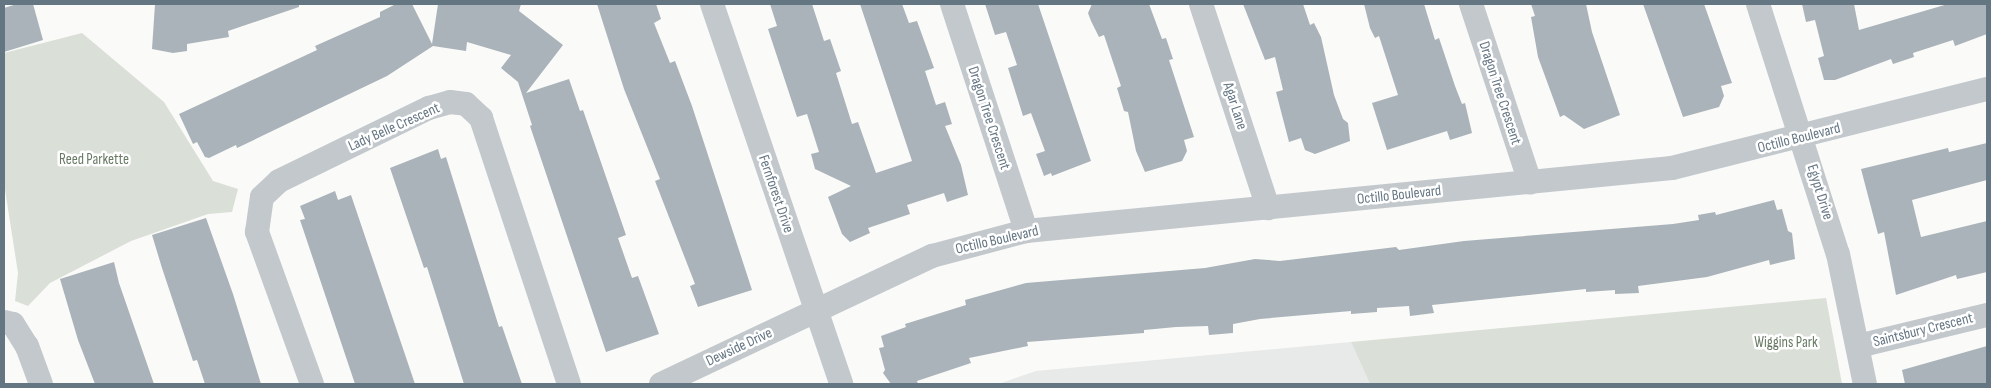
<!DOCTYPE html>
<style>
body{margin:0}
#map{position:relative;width:1991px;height:388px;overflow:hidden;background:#fafaf8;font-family:"Sofia Sans Condensed",sans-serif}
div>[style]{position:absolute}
.built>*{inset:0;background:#e8e9e9}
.green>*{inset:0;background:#dadfd7}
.building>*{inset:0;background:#aab3b9}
.minor>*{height:24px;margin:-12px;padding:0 12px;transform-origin:12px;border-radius:12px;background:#c3c8cc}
span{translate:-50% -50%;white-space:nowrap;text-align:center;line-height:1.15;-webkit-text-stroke:5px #fff;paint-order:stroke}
.street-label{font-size:15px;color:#657683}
.park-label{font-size:15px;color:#687a64}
.frame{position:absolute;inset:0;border:5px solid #657683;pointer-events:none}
</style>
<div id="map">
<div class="built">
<div style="clip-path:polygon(1351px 342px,1370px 384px,998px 384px,1036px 371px)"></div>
</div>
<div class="green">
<div style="clip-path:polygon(82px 33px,164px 102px,213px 181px,238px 189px,232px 212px,208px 214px,131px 241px,50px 283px,28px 306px,15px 301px,18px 273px,4px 183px,4px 53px)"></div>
<div style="clip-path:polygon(1826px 298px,1842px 384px,1370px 384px,1351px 342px)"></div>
</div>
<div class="building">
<div style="clip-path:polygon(17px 4px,33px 4px,43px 40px,4px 52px,4px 8px)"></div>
<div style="clip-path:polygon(155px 4px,299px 4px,299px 7px,228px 31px,229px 37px,187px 44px,187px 51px,173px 53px,152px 49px)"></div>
<div style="clip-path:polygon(396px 4px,412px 4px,432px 44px,438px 4px,521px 4px,519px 11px,563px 45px,526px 93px,569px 79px,580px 111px,583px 110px,626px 235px,618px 238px,632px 278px,638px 276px,659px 334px,606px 352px,530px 126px,532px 125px,518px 82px,501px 68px,511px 55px,467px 42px,466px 51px,433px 46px,387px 76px,237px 148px,236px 145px,209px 158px,205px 157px,197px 142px,193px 144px,179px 114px,317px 50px,315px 46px,380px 17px,380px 12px)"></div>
<div style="clip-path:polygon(597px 4px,656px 4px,661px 19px,654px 23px,670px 63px,675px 61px,692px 106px,752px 290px,698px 307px,690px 286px,695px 284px,655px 181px,660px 179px,624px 89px)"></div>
<div style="clip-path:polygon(770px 4px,812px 4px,824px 41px,830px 39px,841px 71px,836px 73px,852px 124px,858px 122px,876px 173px,912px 161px,860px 4px,902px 4px,909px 23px,917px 21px,934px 68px,925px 71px,936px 105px,945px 102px,952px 124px,945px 126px,961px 165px,968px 195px,947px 202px,944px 193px,907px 205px,910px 214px,868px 228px,870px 233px,850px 242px,842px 234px,828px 197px,851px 186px,815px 169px,811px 154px,819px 152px,807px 114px,797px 117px,768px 29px,777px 26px)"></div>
<div style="clip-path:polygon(985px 4px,1038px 4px,1091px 161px,1052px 176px,1051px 173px,1044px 176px,1036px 154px,1045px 151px,1031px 113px,1023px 116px,1008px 68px,1017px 65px,1006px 32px,995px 35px)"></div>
<div style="clip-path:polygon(1092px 4px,1149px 4px,1162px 39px,1166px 38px,1173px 59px,1169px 60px,1194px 137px,1184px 140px,1187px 151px,1182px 161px,1145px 172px,1136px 151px,1128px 112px,1124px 111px,1117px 88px,1121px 86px,1104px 35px,1099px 37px,1091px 21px,1088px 13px)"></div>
<div style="clip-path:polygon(1243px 4px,1303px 4px,1310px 25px,1314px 23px,1321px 37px,1334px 95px,1343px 119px,1348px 123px,1350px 141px,1315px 154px,1305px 150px,1301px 138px,1289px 142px,1276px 92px,1283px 90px,1275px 57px,1265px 60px)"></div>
<div style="clip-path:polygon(1364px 4px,1424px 4px,1435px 40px,1439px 38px,1455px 86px,1462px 104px,1465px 103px,1472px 133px,1450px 140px,1447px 131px,1387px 150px,1372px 103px,1398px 95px,1379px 36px,1375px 38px,1370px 28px)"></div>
<div style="clip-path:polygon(1531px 4px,1586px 4px,1592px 32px,1620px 115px,1584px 129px,1564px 115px,1560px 117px,1538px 57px,1531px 17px,1535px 16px)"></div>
<div style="clip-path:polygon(1643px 4px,1704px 4px,1732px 83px,1721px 86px,1724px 96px,1719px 107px,1683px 117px)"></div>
<div style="clip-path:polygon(1802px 4px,1854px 4px,1859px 30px,1948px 4px,1987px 4px,1987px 34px,1955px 46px,1953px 40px,1913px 53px,1914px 57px,1893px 64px,1891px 59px,1835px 80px,1824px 80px,1818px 58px,1824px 56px,1815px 20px,1806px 22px)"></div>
<div style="clip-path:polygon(1987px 143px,1987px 180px,1912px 200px,1921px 237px,1987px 221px,1987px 272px,1957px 279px,1956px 275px,1896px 295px,1884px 232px,1878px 234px,1861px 169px,1948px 148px,1949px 152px)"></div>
<div style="clip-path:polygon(438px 149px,441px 159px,446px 157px,499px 327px,502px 326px,522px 384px,464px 384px,427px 267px,424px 268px,390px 168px)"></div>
<div style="clip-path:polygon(335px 191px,338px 200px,351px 195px,415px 384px,355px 384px,300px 220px,305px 219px,300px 206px)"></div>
<div style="clip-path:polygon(1774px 200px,1777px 210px,1782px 209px,1788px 231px,1792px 233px,1795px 259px,1770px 265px,1769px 260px,1707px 277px,1638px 286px,1639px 293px,1615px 294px,1615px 290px,1586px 292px,1586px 289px,1432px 305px,1434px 313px,1410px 316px,1409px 306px,1377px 308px,1377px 312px,1351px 314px,1351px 311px,1260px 319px,1233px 324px,1233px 333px,1209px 335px,1208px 326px,1176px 327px,1144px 330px,1144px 333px,1027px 342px,1028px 346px,969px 358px,971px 363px,917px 381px,918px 384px,891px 384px,883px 373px,885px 370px,879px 348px,884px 347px,881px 336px,906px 327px,905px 324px,966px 305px,965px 300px,1026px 283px,1205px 268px,1255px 259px,1280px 261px,1396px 247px,1399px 250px,1464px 241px,1673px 224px,1699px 220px,1698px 215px,1715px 212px,1716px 215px)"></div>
<div style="clip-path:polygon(206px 218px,233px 294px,261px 384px,205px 384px,197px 360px,193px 361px,162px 268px,152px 235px)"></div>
<div style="clip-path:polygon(114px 262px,119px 283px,154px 384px,95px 384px,78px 340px,60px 279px)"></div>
<div style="clip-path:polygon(1987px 346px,1987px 384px,1905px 384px,1902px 370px)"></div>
</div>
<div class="minor">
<div style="left:712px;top:4px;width:401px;rotate:71.2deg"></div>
<div style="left:952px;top:4px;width:239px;rotate:71.9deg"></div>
<div style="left:1201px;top:4px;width:215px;rotate:71.8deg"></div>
<div style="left:1471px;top:4px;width:188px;rotate:71.7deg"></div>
<div style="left:1758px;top:4px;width:262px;rotate:72.3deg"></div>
<div style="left:1838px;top:254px;width:133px;rotate:78.3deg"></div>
<div style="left:4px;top:322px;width:9px;rotate:13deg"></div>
<div style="left:13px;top:324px;width:26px;rotate:58deg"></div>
<div style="left:27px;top:346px;width:40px;rotate:69.8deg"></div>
<div style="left:1858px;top:346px;width:133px;rotate:-13.5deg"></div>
<div style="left:312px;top:384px;width:162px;rotate:-109.9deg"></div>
<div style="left:257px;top:232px;width:35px;rotate:-82deg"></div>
<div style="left:262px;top:197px;width:23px;rotate:-43deg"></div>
<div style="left:279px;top:181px;width:167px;rotate:-26deg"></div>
<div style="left:429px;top:108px;width:22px;rotate:-16deg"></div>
<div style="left:450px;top:102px;width:16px;rotate:7deg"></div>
<div style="left:466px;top:104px;width:21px;rotate:43deg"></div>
<div style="left:481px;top:118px;width:280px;rotate:71.7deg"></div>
<div style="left:661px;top:384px;width:300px;rotate:-25.3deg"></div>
<div style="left:932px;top:256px;width:97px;rotate:-14.9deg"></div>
<div style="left:1026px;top:231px;width:649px;rotate:-5.57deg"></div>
<div style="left:1672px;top:168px;width:325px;rotate:-14.1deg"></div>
</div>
<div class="street-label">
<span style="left:1500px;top:93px;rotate:72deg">Dragon Tree Crescent</span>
<span style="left:1235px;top:106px;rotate:72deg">Agar Lane</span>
<span style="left:989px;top:118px;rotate:72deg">Dragon Tree Crescent</span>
<span style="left:394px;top:127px;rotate:-24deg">Lady Belle Crescent</span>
<span style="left:1799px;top:138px;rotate:-14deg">Octillo Boulevard</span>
<span style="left:1820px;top:192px;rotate:73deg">Egypt Drive</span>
<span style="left:776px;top:194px;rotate:71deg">Fernforest Drive</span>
<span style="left:1399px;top:195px;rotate:-6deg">Octillo Boulevard</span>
<span style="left:997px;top:240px;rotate:-13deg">Octillo Boulevard</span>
<span style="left:1923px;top:330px;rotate:-14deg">Saintsbury Crescent</span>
<span style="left:739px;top:347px;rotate:-25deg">Dewside Drive</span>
</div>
<div class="park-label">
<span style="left:94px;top:160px">Reed Parkette</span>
<span style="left:1786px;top:343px">Wiggins Park</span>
</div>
<div class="frame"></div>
</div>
